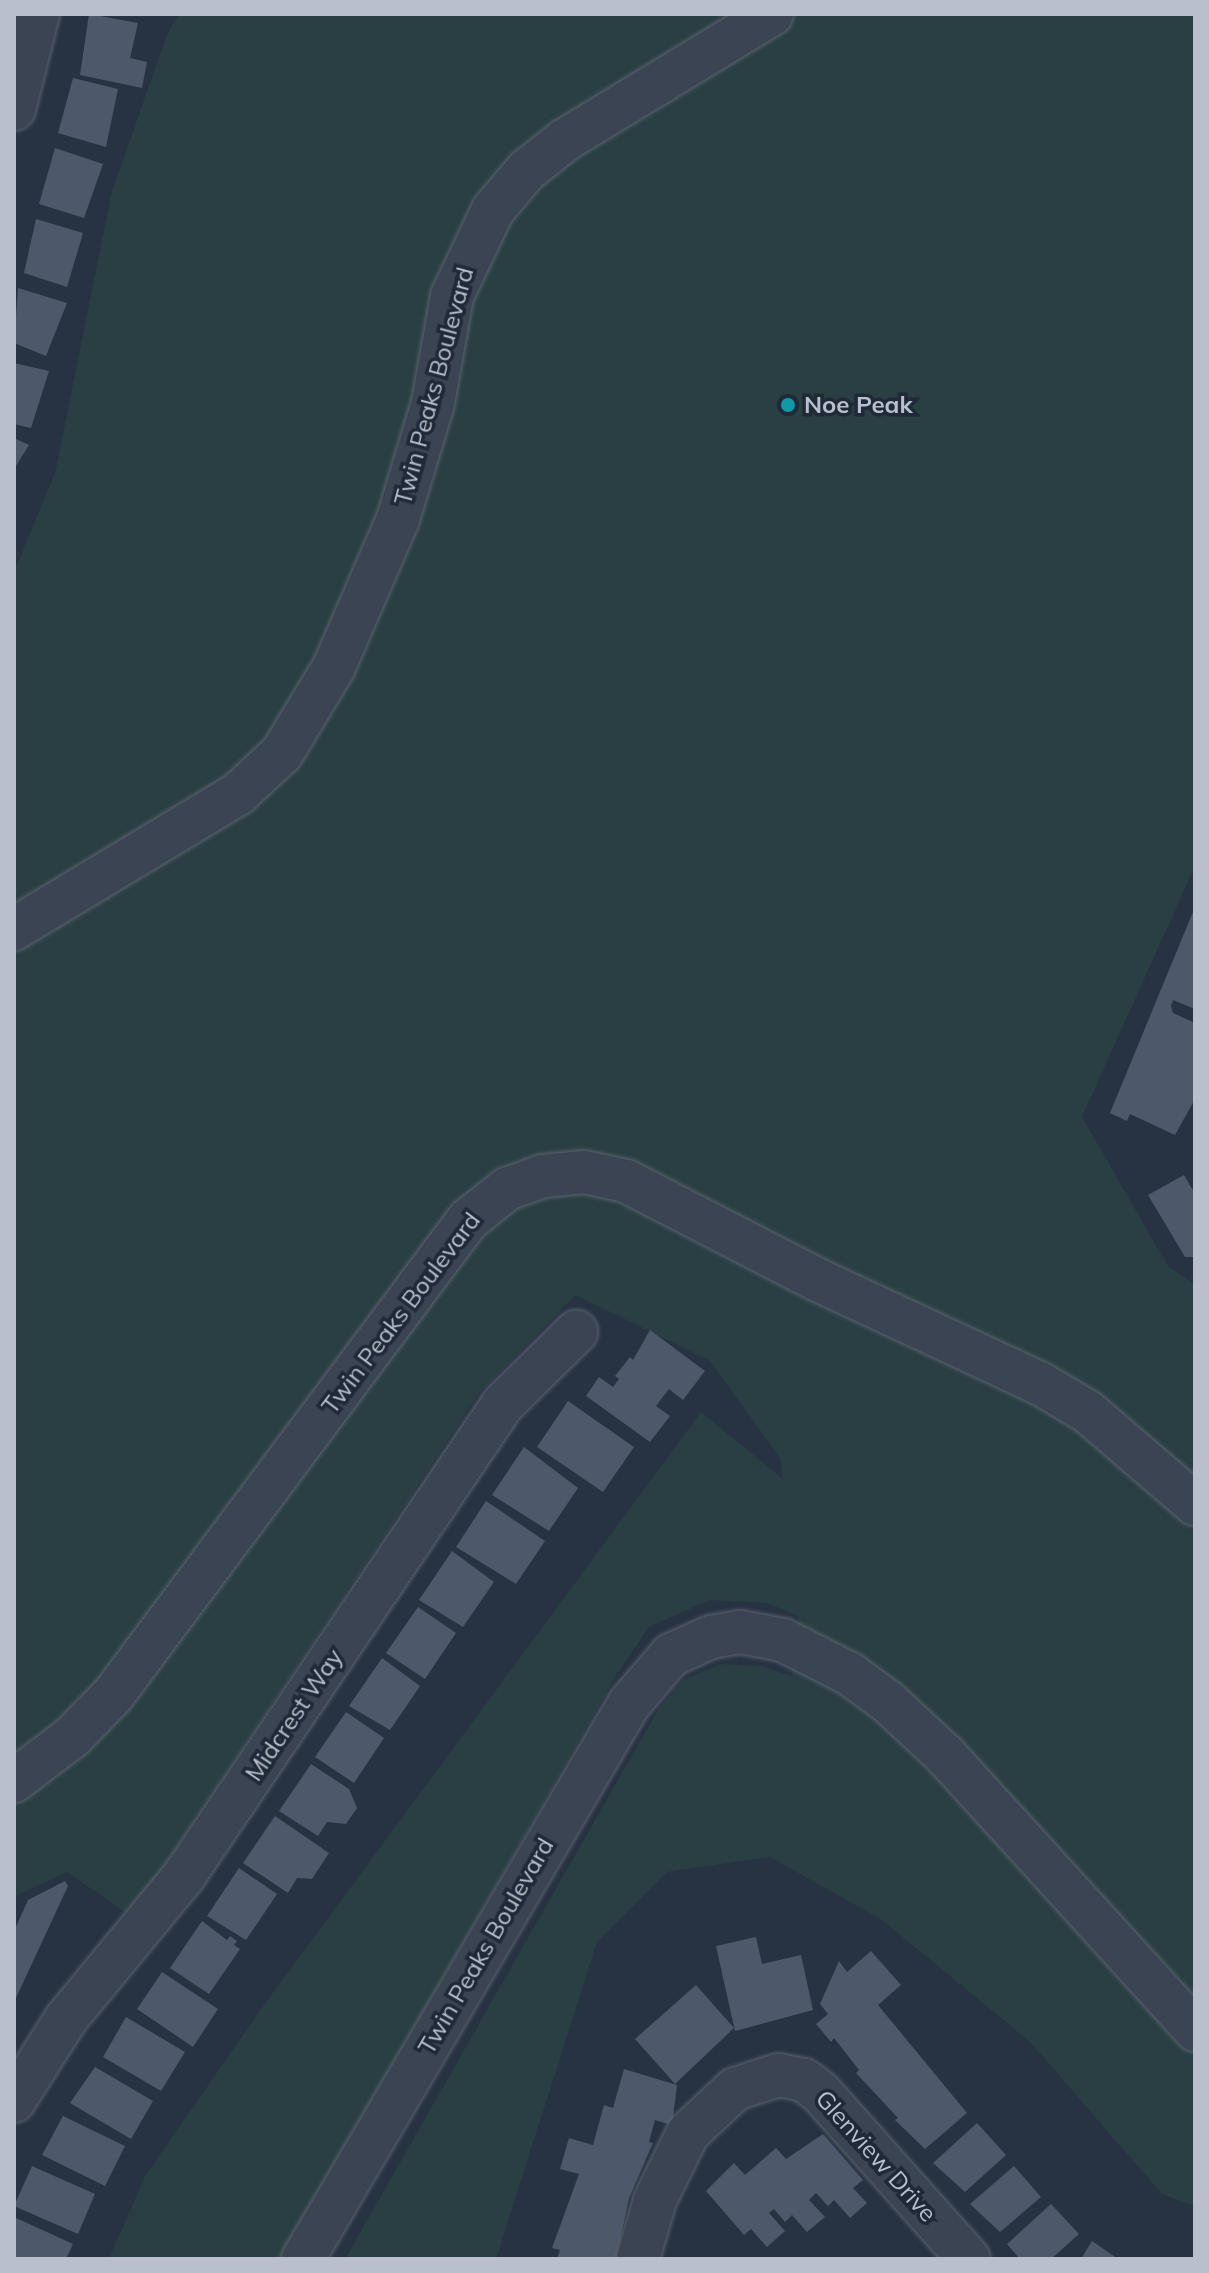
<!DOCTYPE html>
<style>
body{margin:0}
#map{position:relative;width:1209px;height:2273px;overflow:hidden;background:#273242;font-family:Mulish,sans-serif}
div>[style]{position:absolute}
.green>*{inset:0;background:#293f43}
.building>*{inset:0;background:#4e586b}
.roads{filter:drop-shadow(0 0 2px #5a626f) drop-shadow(0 0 2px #5a626f)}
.minor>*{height:42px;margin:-21px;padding:0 21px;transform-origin:21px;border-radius:21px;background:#3b4452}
.dots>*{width:22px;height:22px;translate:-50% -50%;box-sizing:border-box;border:4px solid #202937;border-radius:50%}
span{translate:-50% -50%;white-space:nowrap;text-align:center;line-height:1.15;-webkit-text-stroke:7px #202937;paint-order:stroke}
.street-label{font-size:24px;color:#b9bfcc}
.poi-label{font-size:24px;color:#b9bfcc;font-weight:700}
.left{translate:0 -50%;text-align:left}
.frame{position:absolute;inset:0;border:16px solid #b9bfcc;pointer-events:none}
</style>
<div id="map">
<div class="green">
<div style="clip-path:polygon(179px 14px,1195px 14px,1195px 866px,1082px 1117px,1168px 1266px,1195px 1285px,1195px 2206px,1162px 2194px,1030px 2042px,882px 1920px,770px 1857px,667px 1872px,597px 1942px,496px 2259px,345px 2259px,659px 1708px,683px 1680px,720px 1664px,761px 1666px,792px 1676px,799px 1617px,768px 1603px,710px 1600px,649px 1627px,617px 1674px,282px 2259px,109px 2259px,145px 2176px,264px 2005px,701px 1412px,783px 1479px,780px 1458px,710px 1361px,576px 1295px,479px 1393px,131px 1916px,67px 1872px,14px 1897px,14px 572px,55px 473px,112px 191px,167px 35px)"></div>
</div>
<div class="building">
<div style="clip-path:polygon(89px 14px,138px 23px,130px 58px,147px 62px,142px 88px,80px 75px)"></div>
<div style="clip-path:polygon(73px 78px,118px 89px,106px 147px,58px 133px)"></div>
<div style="clip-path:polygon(55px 148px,103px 164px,84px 218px,39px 204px)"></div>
<div style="clip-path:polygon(36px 219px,83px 233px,67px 287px,24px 273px)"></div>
<div style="clip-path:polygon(18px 288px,67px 303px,46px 356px,14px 343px)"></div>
<div style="clip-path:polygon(14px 363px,49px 371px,31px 428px,14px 424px)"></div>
<div style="clip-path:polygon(14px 438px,29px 445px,14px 469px)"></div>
<div style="clip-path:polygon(1195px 907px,1195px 1009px,1173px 1000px,1171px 1006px,1173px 1013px,1195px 1023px,1195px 1099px,1175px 1135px,1130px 1114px,1127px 1121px,1110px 1113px)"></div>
<div style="clip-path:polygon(1184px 1175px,1195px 1194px,1195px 1257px,1185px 1257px,1148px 1195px)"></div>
<div style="clip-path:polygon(650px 1330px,705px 1371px,683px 1400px,669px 1389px,656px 1406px,670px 1416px,650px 1442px,586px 1396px,599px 1377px,613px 1387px,619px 1379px,615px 1376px,630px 1357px,633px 1360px)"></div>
<div style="clip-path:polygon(568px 1401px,634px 1447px,603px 1492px,537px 1447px)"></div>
<div style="clip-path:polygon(524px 1447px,578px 1488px,549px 1531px,492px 1495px)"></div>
<div style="clip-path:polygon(486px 1501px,545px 1541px,516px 1584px,456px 1547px)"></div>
<div style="clip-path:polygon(452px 1551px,494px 1582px,463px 1627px,419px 1600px)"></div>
<div style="clip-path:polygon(418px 1607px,456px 1633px,425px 1679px,386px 1653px)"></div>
<div style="clip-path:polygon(382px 1658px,420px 1686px,390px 1730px,349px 1706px)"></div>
<div style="clip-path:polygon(346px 1712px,384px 1738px,354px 1783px,315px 1757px)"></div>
<div style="clip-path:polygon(311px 1764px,349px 1789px,357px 1808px,346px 1824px,327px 1822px,318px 1836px,279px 1811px)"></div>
<div style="clip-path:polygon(275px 1816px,329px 1853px,312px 1879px,297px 1878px,288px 1893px,243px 1863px)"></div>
<div style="clip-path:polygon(239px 1868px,277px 1894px,246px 1940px,207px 1916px)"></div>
<div style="clip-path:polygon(65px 1881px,68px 1886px,16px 1998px,14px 1931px,28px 1900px)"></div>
<div style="clip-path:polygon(202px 1921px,227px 1940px,230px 1936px,237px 1941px,234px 1945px,240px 1949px,209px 1994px,170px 1968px)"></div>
<div style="clip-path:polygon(756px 1937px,762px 1964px,801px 1955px,813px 2010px,735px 2031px,716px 1946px)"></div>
<div style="clip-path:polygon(871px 1951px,901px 1985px,878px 2005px,967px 2113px,925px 2149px,895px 2120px,898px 2118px,856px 2073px,859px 2070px,834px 2038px,831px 2042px,816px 2024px,828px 2014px,820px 2004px,839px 1961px,847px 1972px)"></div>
<div style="clip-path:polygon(162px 1972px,218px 2009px,193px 2047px,137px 2009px)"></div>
<div style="clip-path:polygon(696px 1985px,734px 2028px,675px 2084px,635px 2039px)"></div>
<div style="clip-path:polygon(126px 2017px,185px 2052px,161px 2091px,103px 2057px)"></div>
<div style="clip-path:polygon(95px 2067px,153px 2101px,131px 2139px,70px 2103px)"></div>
<div style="clip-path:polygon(624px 2069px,677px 2085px,672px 2125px,655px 2120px,649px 2142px,653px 2143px,629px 2198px,616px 2259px,557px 2259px,560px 2250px,552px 2248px,579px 2174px,560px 2169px,569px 2138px,593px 2145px,604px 2105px,613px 2108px)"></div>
<div style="clip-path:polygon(63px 2116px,125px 2146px,105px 2186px,42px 2155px)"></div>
<div style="clip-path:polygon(977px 2123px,1006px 2155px,965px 2192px,933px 2163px)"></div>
<div style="clip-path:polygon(823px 2134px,863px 2180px,853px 2188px,867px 2203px,850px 2218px,834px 2200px,828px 2206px,816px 2193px,809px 2200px,825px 2217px,807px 2232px,792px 2215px,785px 2222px,774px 2209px,769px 2213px,785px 2231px,767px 2247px,751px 2229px,744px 2235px,706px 2191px,734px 2163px,745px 2175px,776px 2148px,786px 2159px)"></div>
<div style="clip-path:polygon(32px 2166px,95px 2194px,78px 2234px,14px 2206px)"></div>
<div style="clip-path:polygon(1014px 2166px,1041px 2197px,1000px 2232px,970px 2204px)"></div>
<div style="clip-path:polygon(1051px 2204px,1079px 2234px,1051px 2259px,1020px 2259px,1007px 2244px)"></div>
<div style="clip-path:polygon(14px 2217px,73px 2244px,66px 2259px,14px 2259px)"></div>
<div style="clip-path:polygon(1092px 2241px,1118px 2259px,1081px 2259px)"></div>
</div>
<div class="roads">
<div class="minor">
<div style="left:14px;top:109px;width:98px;rotate:-75.8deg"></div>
<div style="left:14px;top:929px;width:262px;rotate:-31.1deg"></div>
<div style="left:238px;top:794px;width:60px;rotate:-43deg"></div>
<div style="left:282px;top:753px;width:100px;rotate:-58.8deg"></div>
<div style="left:334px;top:667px;width:161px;rotate:-66.6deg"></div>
<div style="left:398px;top:519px;width:121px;rotate:-73.2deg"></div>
<div style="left:433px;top:403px;width:109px;rotate:-79.9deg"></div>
<div style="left:452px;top:296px;width:95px;rotate:-64.5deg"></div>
<div style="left:493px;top:210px;width:51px;rotate:-49.8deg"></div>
<div style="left:526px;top:171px;width:50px;rotate:-38.5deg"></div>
<div style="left:565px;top:140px;width:242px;rotate:-31.3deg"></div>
<div style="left:14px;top:1781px;width:73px;rotate:-37.2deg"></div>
<div style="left:72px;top:1737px;width:59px;rotate:-45.7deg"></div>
<div style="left:113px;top:1695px;width:593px;rotate:-53.23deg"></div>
<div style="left:468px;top:1220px;width:50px;rotate:-38.5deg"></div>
<div style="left:507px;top:1189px;width:38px;rotate:-20deg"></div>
<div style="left:543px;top:1176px;width:41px;rotate:-5.6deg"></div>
<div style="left:584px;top:1172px;width:43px;rotate:12.1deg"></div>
<div style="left:626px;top:1181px;width:218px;rotate:27.3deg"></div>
<div style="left:820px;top:1281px;width:244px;rotate:25deg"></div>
<div style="left:1041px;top:1384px;width:55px;rotate:30.8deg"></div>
<div style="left:1088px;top:1412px;width:141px;rotate:40.7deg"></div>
<div style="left:14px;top:2101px;width:97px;rotate:-57.6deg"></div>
<div style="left:66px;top:2019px;width:185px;rotate:-50.5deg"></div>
<div style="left:184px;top:1876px;width:570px;rotate:-55.95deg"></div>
<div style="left:503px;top:1404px;width:103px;rotate:-44.6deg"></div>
<div style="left:303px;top:2259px;width:644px;rotate:-59.57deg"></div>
<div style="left:629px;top:1704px;width:65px;rotate:-49.4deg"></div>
<div style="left:671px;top:1655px;width:44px;rotate:-24.2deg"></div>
<div style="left:711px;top:1637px;width:29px;rotate:-10deg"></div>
<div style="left:740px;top:1632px;width:44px;rotate:10.5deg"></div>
<div style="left:783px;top:1640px;width:75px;rotate:26.9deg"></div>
<div style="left:850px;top:1674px;width:47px;rotate:36.4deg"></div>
<div style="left:888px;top:1702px;width:78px;rotate:42.9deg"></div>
<div style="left:945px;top:1755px;width:372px;rotate:47.7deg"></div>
<div style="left:638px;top:2259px;width:61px;rotate:-73.9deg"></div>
<div style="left:655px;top:2200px;width:75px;rotate:-63.8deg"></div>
<div style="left:688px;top:2133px;width:64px;rotate:-43.1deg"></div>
<div style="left:735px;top:2089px;width:46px;rotate:-17.7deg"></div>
<div style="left:779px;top:2075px;width:25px;rotate:11deg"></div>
<div style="left:804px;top:2080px;width:21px;rotate:37deg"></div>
<div style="left:821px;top:2093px;width:222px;rotate:48.3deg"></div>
</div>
</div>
<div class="dots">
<div style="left:788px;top:405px;background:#0f9aa8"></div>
</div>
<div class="street-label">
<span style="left:434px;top:386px;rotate:-75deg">Twin Peaks Boulevard</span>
<span style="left:401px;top:1313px;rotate:-53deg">Twin Peaks Boulevard</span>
<span style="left:294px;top:1715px;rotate:-56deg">Midcrest Way</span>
<span style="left:486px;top:1946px;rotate:-60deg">Twin Peaks Boulevard</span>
<span style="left:876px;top:2156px;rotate:48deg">Glenview Drive</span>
</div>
<div class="poi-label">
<span class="left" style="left:804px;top:405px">Noe Peak</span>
</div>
<div class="frame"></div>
</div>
